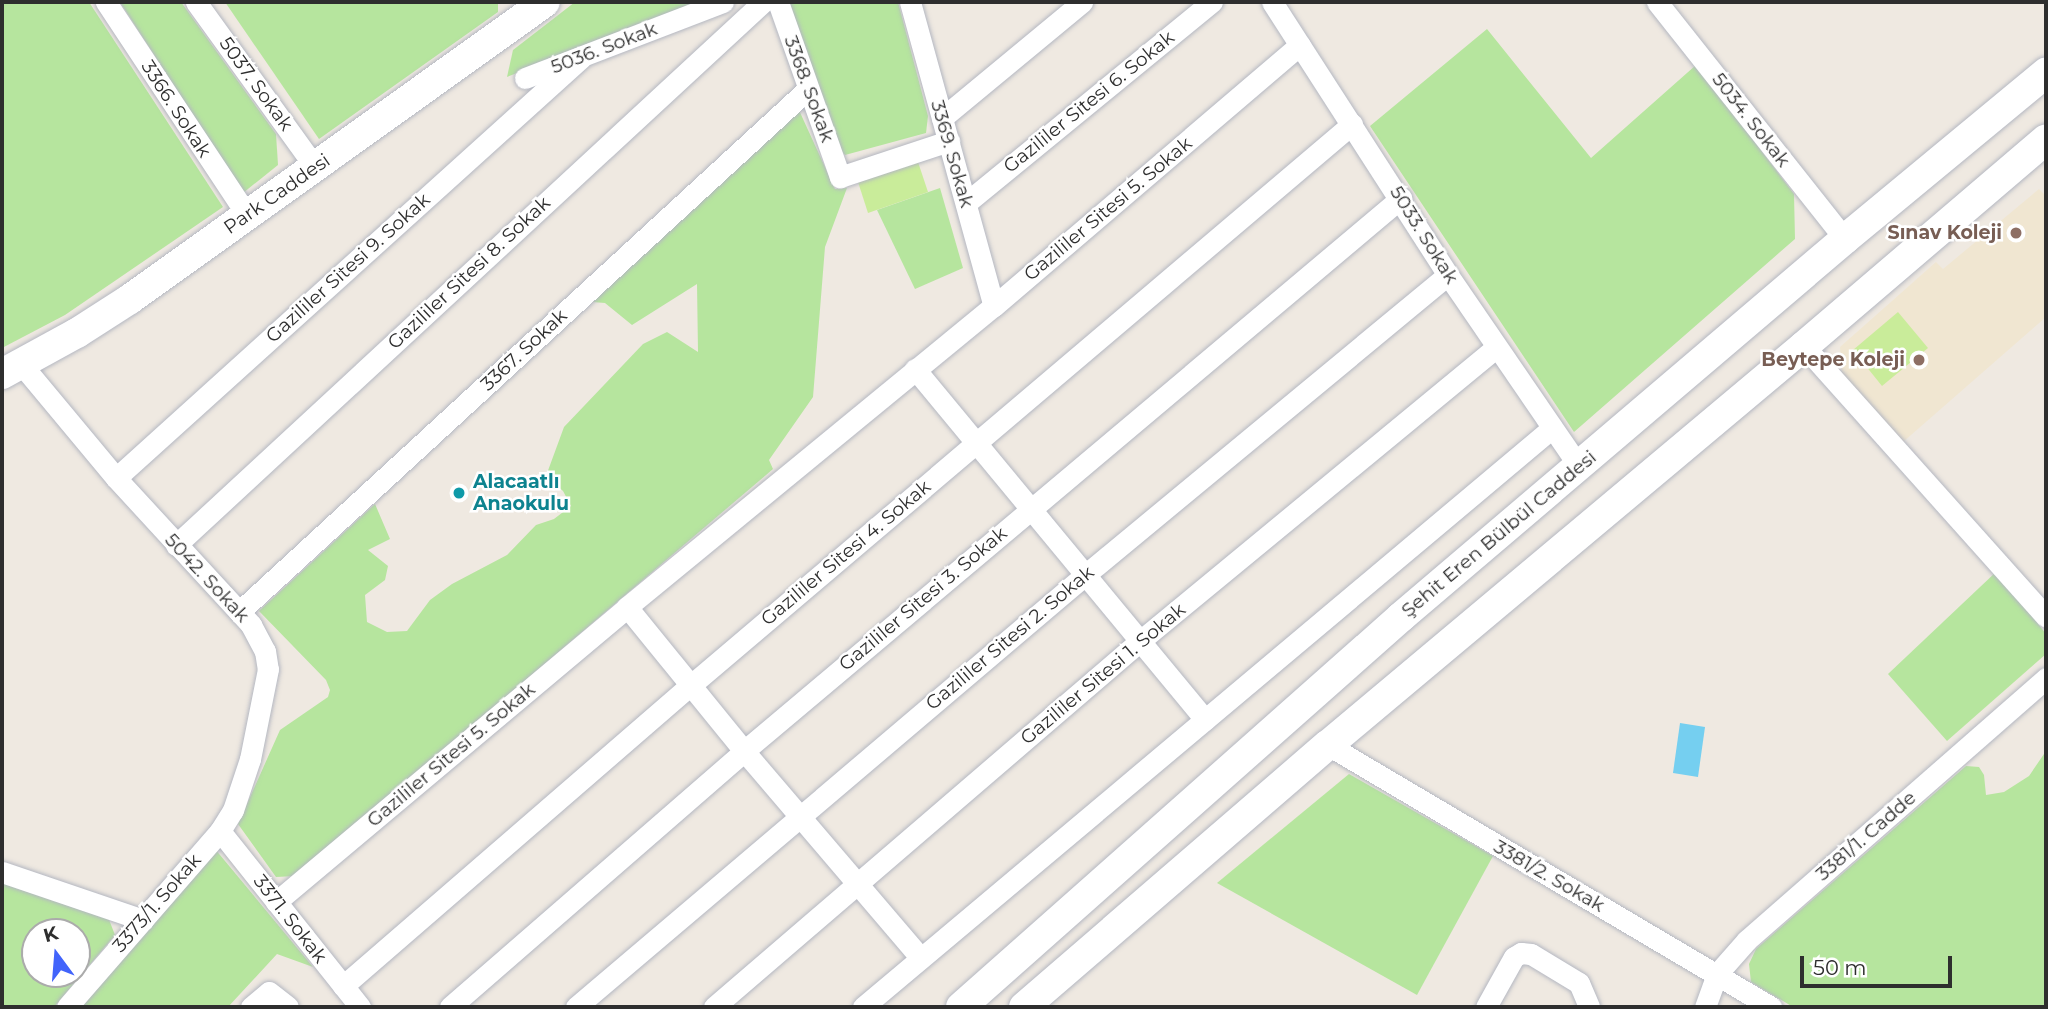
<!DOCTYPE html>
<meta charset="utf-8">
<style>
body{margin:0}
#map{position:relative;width:2048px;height:1009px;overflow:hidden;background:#efe9e1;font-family:Montserrat,sans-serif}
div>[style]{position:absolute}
.education>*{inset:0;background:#f0e6d1}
.green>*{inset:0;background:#b6e59e}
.pitch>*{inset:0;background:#c9ec9a}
.water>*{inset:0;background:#75cff0}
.roads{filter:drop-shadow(0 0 2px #b4b7c1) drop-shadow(0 0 2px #b4b7c1)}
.street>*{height:21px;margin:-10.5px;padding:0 10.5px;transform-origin:10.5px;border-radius:10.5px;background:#fff}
.secondary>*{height:30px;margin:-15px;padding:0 15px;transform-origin:15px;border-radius:15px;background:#fff}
.dots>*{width:19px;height:19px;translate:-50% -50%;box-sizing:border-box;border:4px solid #fff;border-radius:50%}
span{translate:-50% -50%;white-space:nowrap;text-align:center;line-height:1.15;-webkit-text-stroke:5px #fff;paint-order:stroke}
.street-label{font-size:19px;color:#2e2e2e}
.education-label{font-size:19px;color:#785e54;font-weight:700}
.right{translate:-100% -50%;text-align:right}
.culture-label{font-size:19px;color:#0d838f;font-weight:700}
.left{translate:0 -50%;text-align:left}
.frame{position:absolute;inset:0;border:4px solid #2e2e2e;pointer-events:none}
.north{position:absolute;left:21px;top:918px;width:70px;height:70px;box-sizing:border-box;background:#fff;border:2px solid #ababab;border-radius:50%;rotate:344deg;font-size:19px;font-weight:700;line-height:28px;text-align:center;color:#2e2e2e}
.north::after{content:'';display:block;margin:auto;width:24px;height:32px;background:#4264fb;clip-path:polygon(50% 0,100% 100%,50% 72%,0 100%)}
.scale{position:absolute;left:1800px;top:956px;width:152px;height:32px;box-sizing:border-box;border:4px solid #2e2e2e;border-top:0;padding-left:9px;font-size:21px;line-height:24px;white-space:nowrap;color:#2e2e2e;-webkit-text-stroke:5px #fff;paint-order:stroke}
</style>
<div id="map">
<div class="education">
<div style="clip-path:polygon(2039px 189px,2046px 196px,2046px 317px,1903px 442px,1842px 373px,1840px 347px,1936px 262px,1943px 269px)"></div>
</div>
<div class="green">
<div style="clip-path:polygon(2px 2px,89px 2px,223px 207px,65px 315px,2px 348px)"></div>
<div style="clip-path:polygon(120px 2px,181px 2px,276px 134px,278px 165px,243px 193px)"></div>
<div style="clip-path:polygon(225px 2px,498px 2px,498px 12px,319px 139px)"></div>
<div style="clip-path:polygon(575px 2px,698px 2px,507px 77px,513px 50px)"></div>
<div style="clip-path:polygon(788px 2px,898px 2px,928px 116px,926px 133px,845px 155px,837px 146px)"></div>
<div style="clip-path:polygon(1487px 29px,1591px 158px,1696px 65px,1794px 194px,1795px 239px,1574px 432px,1370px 126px)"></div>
<div style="clip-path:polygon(798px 108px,835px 189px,847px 188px,825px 247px,813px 397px,769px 460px,773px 469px,296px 876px,276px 877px,238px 824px,280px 730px,328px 697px,330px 690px,326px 680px,259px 611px,375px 504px,390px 539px,368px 550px,388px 566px,385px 580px,365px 595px,367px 622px,387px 632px,407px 631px,430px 600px,452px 584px,507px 555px,536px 525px,554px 519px,571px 506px,563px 491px,546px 476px,564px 427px,643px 344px,667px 332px,698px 352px,697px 284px,632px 325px,605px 303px,593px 302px)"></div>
<div style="clip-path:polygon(940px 188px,963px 268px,915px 289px,877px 210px)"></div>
<div style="clip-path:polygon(1997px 571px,2046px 634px,2046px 654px,1947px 741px,1888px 674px)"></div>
<div style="clip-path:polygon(2046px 751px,2046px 1007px,1793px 1007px,1751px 982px,1749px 964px,1756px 949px,1966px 766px,1979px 767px,1984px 775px,1986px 795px,2004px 792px,2029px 776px)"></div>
<div style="clip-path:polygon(1349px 774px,1493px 856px,1417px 995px,1217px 883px)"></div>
<div style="clip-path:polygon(215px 849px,313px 967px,277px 954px,228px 1007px,79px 1007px)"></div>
<div style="clip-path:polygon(evenodd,2px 880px,108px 917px,115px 935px,54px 1007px,2px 1007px,2px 880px,35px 932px,77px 932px,77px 974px,35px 974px,35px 932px)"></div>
</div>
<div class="pitch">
<div style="clip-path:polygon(918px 162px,928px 192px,868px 213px,858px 182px)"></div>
<div style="clip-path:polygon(1898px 312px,1928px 348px,1882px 386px,1853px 350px)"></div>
</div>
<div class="water">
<div style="clip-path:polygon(1680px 723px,1705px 727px,1698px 777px,1673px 773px)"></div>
</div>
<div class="roads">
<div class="street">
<div style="left:106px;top:2px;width:255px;rotate:56.5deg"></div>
<div style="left:196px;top:2px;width:203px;rotate:54.2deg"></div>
<div style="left:778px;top:2px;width:186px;rotate:70.5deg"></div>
<div style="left:840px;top:177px;width:115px;rotate:-18.3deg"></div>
<div style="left:910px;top:2px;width:315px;rotate:74.6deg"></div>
<div style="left:1272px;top:2px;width:325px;rotate:57.2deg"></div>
<div style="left:1448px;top:275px;width:232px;rotate:55.6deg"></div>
<div style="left:1657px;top:2px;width:303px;rotate:51.6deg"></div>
<div style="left:525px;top:78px;width:212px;rotate:-21deg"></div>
<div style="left:942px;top:118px;width:182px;rotate:-39.6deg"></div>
<div style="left:966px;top:203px;width:318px;rotate:-39.3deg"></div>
<div style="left:1804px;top:346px;width:363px;rotate:48.2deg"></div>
<div style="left:22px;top:365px;width:147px;rotate:50.2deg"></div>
<div style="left:116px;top:478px;width:200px;rotate:47.4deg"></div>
<div style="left:251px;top:625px;width:30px;rotate:62deg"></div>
<div style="left:265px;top:651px;width:18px;rotate:81deg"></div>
<div style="left:268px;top:669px;width:92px;rotate:101.3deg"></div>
<div style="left:250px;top:759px;width:54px;rotate:108.4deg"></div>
<div style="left:233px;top:810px;width:25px;rotate:122deg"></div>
<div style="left:220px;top:831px;width:233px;rotate:131deg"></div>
<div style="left:915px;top:369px;width:455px;rotate:50.4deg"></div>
<div style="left:116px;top:478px;width:627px;rotate:-42.09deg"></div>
<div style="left:176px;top:545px;width:800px;rotate:-42.77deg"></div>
<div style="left:627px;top:607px;width:186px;rotate:50.9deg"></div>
<div style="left:744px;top:751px;width:272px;rotate:49.5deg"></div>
<div style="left:239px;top:612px;width:773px;rotate:-42.59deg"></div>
<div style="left:1328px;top:745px;width:515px;rotate:30.6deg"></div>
<div style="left:220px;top:831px;width:225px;rotate:51.5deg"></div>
<div style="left:2px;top:872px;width:149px;rotate:18.8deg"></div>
<div style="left:276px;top:902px;width:459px;rotate:-40deg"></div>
<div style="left:627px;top:607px;width:475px;rotate:-39.4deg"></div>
<div style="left:994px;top:306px;width:402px;rotate:-40.5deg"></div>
<div style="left:343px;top:986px;width:460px;rotate:-40.9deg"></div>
<div style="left:691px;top:685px;width:867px;rotate:-40.32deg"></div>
<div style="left:251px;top:1007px;width:23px;rotate:-40deg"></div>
<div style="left:269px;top:992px;width:24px;rotate:38deg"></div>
<div style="left:450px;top:1007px;width:390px;rotate:-41deg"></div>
<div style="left:744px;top:751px;width:859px;rotate:-40.09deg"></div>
<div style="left:576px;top:1007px;width:668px;rotate:-40.32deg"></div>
<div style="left:1085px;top:575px;width:471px;rotate:-39.6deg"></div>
<div style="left:714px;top:1007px;width:562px;rotate:-40.67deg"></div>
<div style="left:1140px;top:641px;width:462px;rotate:-39.5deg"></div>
<div style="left:863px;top:1007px;width:900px;rotate:-40.04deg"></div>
<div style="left:1486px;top:1007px;width:57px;rotate:-60.8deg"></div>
<div style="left:1514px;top:957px;width:8px;rotate:-30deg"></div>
<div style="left:1521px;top:953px;width:10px;rotate:6deg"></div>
<div style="left:1531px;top:954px;width:56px;rotate:31.1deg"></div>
<div style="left:1579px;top:983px;width:26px;rotate:67deg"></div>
<div style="left:1705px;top:1007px;width:35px;rotate:-70deg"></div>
<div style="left:1717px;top:974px;width:45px;rotate:-48.6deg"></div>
<div style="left:1747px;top:940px;width:398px;rotate:-41.2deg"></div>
</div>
<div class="secondary">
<div style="left:2px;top:374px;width:85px;rotate:-28.7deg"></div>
<div style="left:77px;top:333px;width:63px;rotate:-32.7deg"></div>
<div style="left:130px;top:299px;width:510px;rotate:-35.59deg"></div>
<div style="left:961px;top:1007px;width:588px;rotate:-41.55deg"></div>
<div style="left:1401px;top:617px;width:583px;rotate:-40.41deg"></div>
<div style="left:1845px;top:239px;width:261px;rotate:-39.6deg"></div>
<div style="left:1024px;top:1007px;width:401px;rotate:-40.8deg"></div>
<div style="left:1328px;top:745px;width:621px;rotate:-39.97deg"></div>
<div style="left:1804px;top:346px;width:318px;rotate:-40.5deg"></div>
</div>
</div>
<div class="dots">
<div style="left:2016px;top:233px;background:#8d6e63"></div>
<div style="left:1919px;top:360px;background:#8d6e63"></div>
<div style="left:459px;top:493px;background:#0f9aa8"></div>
</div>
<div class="street-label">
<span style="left:604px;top:48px;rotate:-21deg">5036. Sokak</span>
<span style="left:256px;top:84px;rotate:54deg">5037. Sokak</span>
<span style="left:809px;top:89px;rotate:70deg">3368. Sokak</span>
<span style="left:1089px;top:102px;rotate:-39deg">Gazililer Sitesi 6. Sokak</span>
<span style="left:176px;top:109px;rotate:57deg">3366. Sokak</span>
<span style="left:1751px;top:120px;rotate:52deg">5034. Sokak</span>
<span style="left:952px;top:154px;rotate:74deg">3369. Sokak</span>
<span style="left:277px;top:194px;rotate:-35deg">Park Caddesi</span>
<span style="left:1108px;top:209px;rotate:-40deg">Gazililer Sitesi 5. Sokak</span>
<span style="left:1424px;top:235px;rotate:58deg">5033. Sokak</span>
<span style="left:348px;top:268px;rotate:-42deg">Gazililer Sitesi 9. Sokak</span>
<span style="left:469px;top:273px;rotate:-43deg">Gazililer Sitesi 8. Sokak</span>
<span style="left:524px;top:350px;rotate:-43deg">3367. Sokak</span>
<span style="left:1499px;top:534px;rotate:-40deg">Şehit Eren Bülbül Caddesi</span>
<span style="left:846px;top:553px;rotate:-40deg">Gazililer Sitesi 4. Sokak</span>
<span style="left:207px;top:578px;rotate:47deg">5042. Sokak</span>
<span style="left:923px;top:599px;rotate:-40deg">Gazililer Sitesi 3. Sokak</span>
<span style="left:1010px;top:638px;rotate:-40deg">Gazililer Sitesi 2. Sokak</span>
<span style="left:1103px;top:674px;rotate:-40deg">Gazililer Sitesi 1. Sokak</span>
<span style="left:451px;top:755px;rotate:-40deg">Gazililer Sitesi 5. Sokak</span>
<span style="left:1866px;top:836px;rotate:-41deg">3381/1. Cadde</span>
<span style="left:1549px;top:876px;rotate:30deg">3381/2. Sokak</span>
<span style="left:157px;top:903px;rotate:-49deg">3373/1. Sokak</span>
<span style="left:290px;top:919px;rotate:52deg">3371. Sokak</span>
</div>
<div class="education-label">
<span class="right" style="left:2002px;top:233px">Sınav Koleji</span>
<span class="right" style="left:1905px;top:360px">Beytepe Koleji</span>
</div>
<div class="culture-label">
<span class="left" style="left:473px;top:493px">Alacaatlı<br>Anaokulu</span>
</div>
<div class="frame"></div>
<div class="north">K</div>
<div class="scale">50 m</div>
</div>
